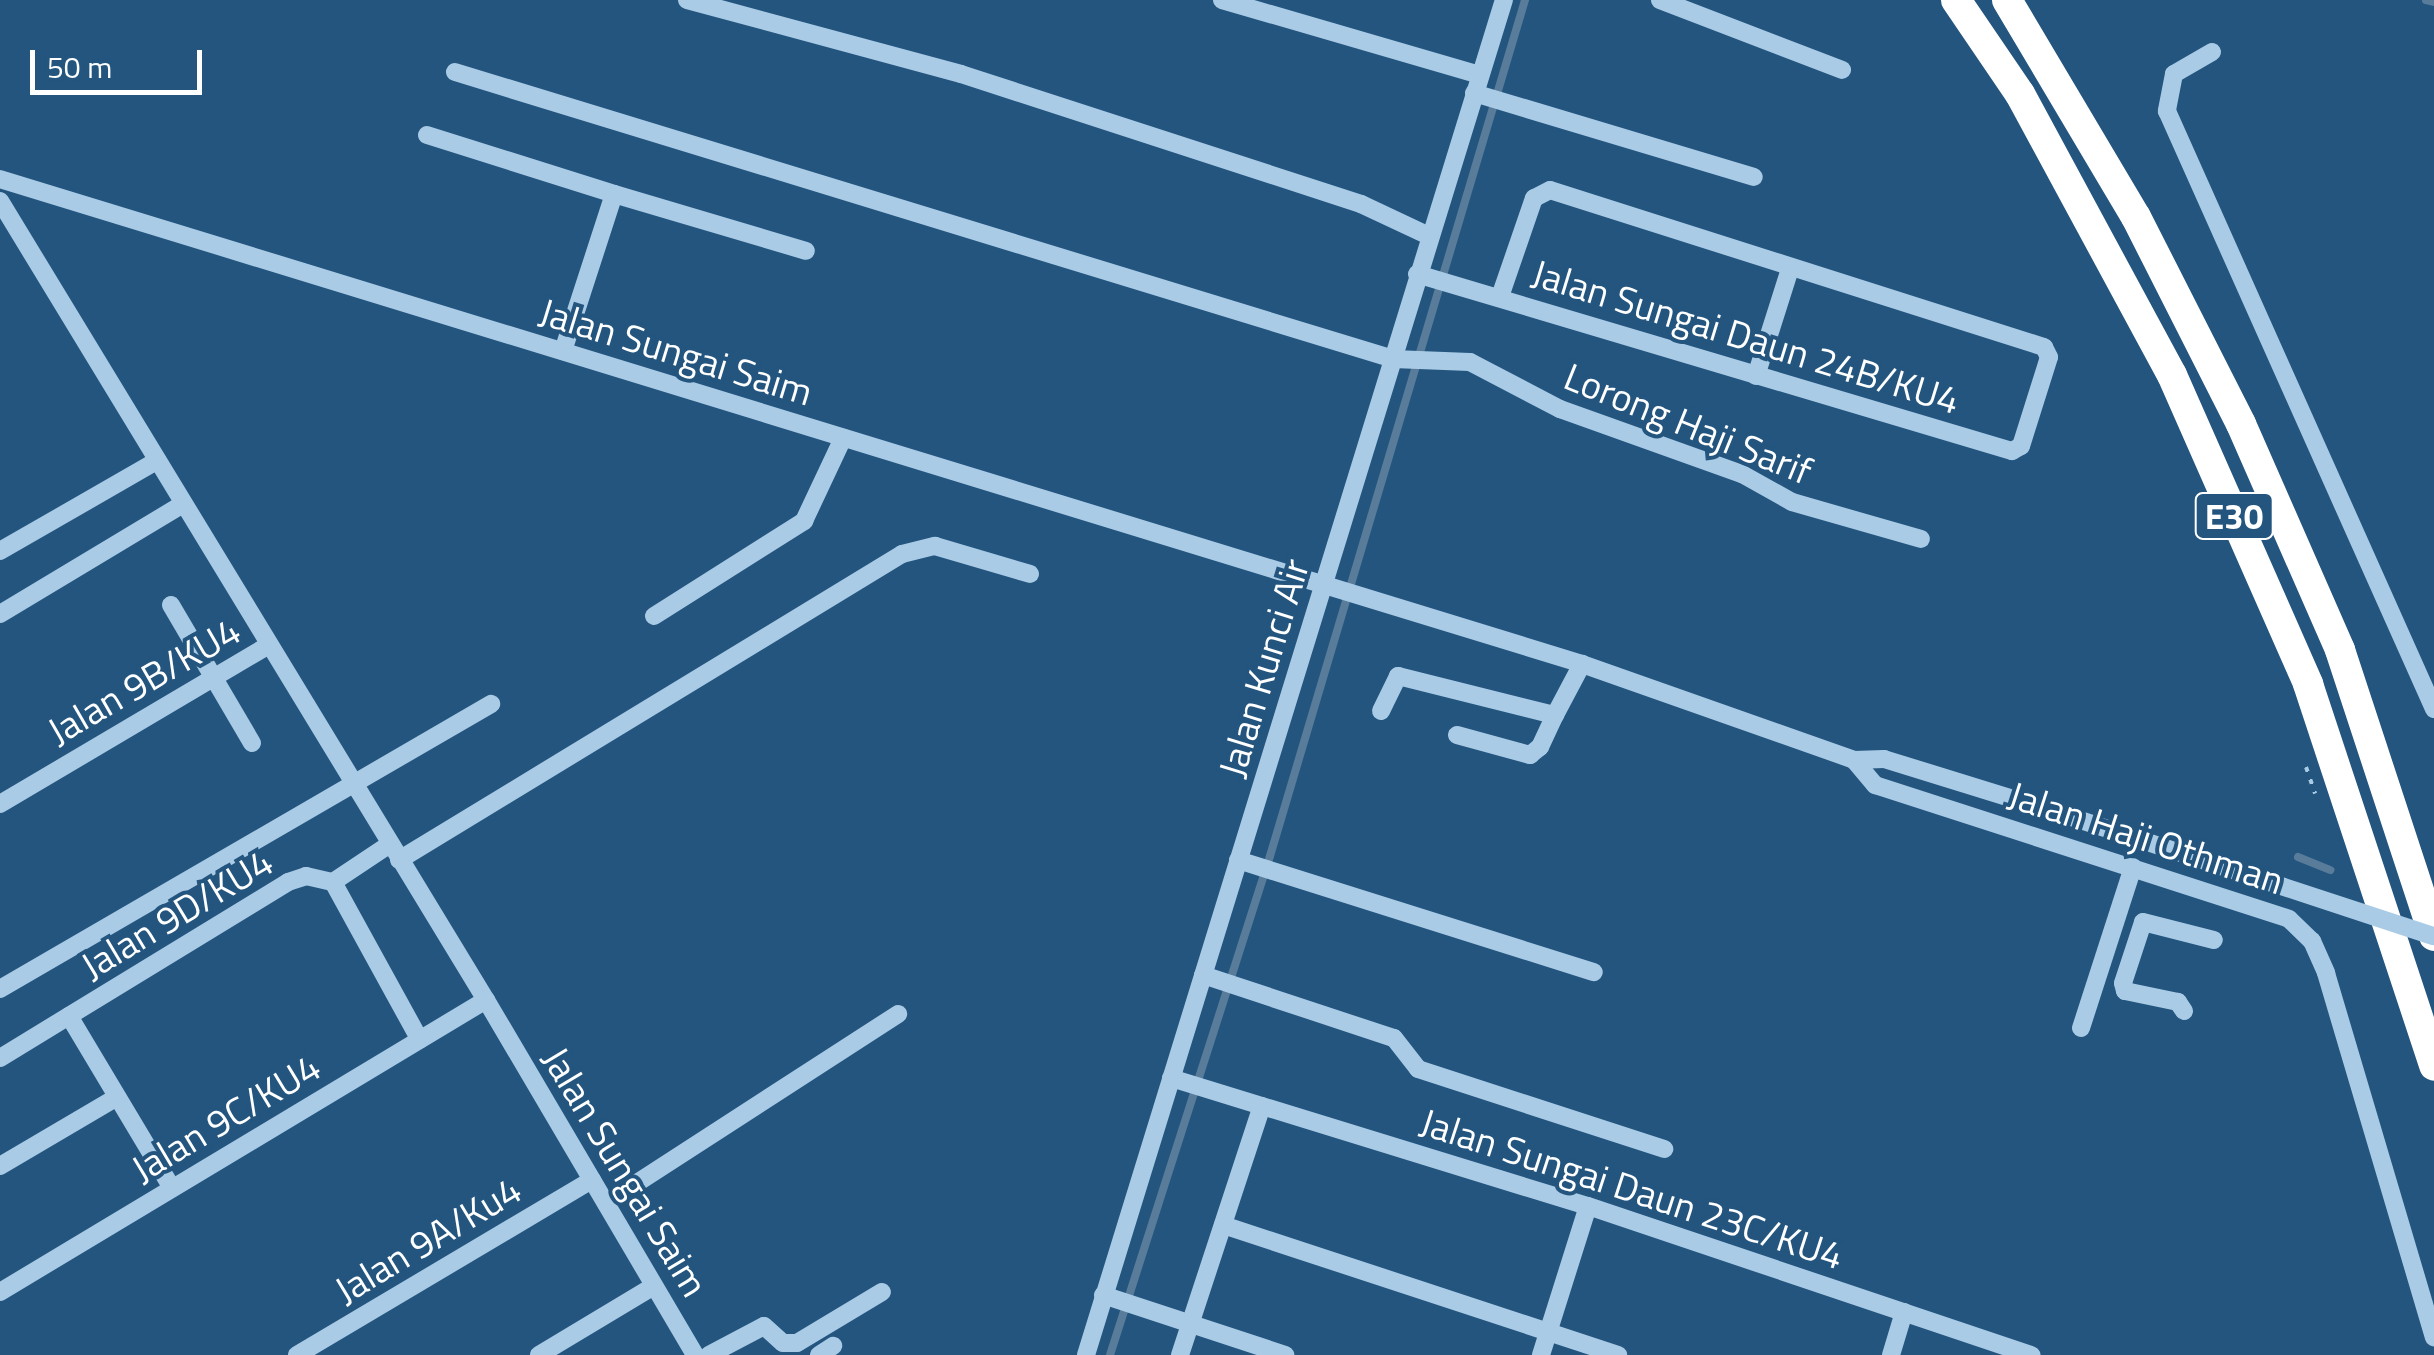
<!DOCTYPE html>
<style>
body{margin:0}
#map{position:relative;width:2434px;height:1355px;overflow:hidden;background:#23557e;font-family:"Titillium Web",sans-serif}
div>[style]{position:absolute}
.stream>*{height:8px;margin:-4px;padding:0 4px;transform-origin:4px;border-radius:4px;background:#587c99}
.path>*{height:4px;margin-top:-2px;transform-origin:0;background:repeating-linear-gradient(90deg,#a9cbe6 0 5px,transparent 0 13px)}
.minor>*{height:18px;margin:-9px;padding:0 9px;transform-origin:9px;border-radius:9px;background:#a9cbe6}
.highway>*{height:30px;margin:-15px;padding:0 15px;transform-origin:15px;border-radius:15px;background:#fff}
.minor-bridge>*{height:18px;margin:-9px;padding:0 9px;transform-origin:9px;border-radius:9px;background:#a9cbe6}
span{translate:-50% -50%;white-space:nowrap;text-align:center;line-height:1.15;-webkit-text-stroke:8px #23557e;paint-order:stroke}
.shield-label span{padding:2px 8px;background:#23557e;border:2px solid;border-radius:8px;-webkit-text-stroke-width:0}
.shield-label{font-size:35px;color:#fff;font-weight:700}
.street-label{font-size:38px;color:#fff}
.scale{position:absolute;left:30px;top:50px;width:172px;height:45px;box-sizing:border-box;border:5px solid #fff;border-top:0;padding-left:12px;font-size:30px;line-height:35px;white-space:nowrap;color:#fff;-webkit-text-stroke:8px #23557e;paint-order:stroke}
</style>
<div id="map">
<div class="stream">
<div style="left:2426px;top:0;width:8px;rotate:14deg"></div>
<div style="left:2298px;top:857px;width:35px;rotate:22deg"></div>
<div style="left:1110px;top:1355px;width:524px;rotate:-72.22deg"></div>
<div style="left:1270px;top:856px;width:893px;rotate:-73.41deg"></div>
</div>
<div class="path">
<div style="left:2306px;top:767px;width:28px;rotate:71deg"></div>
</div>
<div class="minor">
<div style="left:687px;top:0;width:284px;rotate:15.1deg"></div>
<div style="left:961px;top:74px;width:421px;rotate:18deg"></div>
<div style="left:1361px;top:204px;width:75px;rotate:25.2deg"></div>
<div style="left:1222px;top:0;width:269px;rotate:16.2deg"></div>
<div style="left:1660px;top:0;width:195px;rotate:21deg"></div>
<div style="left:2212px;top:52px;width:44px;rotate:149.9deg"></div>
<div style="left:2174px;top:74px;width:38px;rotate:101deg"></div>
<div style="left:2167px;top:111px;width:655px;rotate:65.94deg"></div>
<div style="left:455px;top:72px;width:981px;rotate:17.01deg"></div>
<div style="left:1393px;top:359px;width:77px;rotate:2.2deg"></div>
<div style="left:1470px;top:362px;width:102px;rotate:27.6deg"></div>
<div style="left:1560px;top:409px;width:193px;rotate:19.7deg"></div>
<div style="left:1742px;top:474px;width:57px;rotate:29.2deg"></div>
<div style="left:1792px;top:502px;width:134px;rotate:16deg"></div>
<div style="left:1474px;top:93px;width:292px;rotate:16.7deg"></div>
<div style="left:427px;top:135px;width:196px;rotate:17.5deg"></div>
<div style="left:0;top:179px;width:1655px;rotate:17.04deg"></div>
<div style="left:1582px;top:664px;width:288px;rotate:19.4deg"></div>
<div style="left:1854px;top:760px;width:30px;rotate:-2deg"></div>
<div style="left:1884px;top:759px;width:186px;rotate:17.2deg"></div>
<div style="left:0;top:201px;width:935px;rotate:58.69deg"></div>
<div style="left:486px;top:1000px;width:412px;rotate:59.5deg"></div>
<div style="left:1417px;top:274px;width:621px;rotate:16.57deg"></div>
<div style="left:2012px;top:451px;width:10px;rotate:-29deg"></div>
<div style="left:2021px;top:446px;width:93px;rotate:-72.5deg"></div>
<div style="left:2049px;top:357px;width:11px;rotate:-117deg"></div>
<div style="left:2044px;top:347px;width:518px;rotate:-162.37deg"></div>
<div style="left:1550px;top:190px;width:18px;rotate:153deg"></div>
<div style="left:1534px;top:198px;width:105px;rotate:109deg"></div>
<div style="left:563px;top:351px;width:165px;rotate:-72deg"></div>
<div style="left:614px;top:194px;width:200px;rotate:16.5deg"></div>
<div style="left:1756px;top:376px;width:112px;rotate:-72.4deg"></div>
<div style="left:0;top:551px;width:179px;rotate:-29.9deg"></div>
<div style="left:171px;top:605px;width:160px;rotate:59.6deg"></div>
<div style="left:0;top:614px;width:214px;rotate:-31deg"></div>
<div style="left:654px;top:616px;width:178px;rotate:-32.3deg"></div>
<div style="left:804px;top:521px;width:92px;rotate:-64.8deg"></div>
<div style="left:1381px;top:711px;width:39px;rotate:-64deg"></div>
<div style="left:1398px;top:676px;width:162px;rotate:14deg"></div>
<div style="left:1555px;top:715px;width:58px;rotate:-62.1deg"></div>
<div style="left:1457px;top:735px;width:76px;rotate:15.3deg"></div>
<div style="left:1530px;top:755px;width:13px;rotate:-39deg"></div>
<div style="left:1540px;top:747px;width:35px;rotate:-65deg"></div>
<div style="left:1854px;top:760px;width:33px;rotate:50deg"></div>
<div style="left:1875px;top:785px;width:435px;rotate:17.9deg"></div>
<div style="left:2289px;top:919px;width:32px;rotate:44deg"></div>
<div style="left:2312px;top:941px;width:35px;rotate:66deg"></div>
<div style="left:2326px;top:973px;width:380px;rotate:73.5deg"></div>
<div style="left:0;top:804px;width:312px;rotate:-30.6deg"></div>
<div style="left:399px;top:860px;width:589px;rotate:-31.31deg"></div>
<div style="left:902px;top:554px;width:34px;rotate:-14deg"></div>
<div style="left:935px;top:546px;width:99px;rotate:16.4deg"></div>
<div style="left:1238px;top:860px;width:373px;rotate:17.5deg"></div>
<div style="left:333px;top:882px;width:180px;rotate:61.2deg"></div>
<div style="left:1203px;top:975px;width:201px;rotate:18.3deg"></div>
<div style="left:1394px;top:1038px;width:39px;rotate:52deg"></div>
<div style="left:1418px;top:1069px;width:259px;rotate:18deg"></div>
<div style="left:0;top:989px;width:568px;rotate:-30.13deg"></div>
<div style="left:2184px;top:1011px;width:11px;rotate:-124deg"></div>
<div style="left:2178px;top:1002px;width:54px;rotate:-168.3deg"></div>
<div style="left:2125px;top:991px;width:8px;rotate:-104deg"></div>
<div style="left:2123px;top:983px;width:64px;rotate:-71.8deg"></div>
<div style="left:2143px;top:922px;width:73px;rotate:14.2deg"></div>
<div style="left:69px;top:1016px;width:200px;rotate:59.1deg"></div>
<div style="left:2081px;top:1028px;width:169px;rotate:-72.1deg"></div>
<div style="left:0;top:1058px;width:338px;rotate:-31.4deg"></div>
<div style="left:288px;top:882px;width:19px;rotate:-18deg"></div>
<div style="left:306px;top:876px;width:28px;rotate:13deg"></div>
<div style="left:333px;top:882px;width:69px;rotate:-33.7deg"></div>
<div style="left:1171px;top:1078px;width:436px;rotate:17.1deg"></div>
<div style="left:1588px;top:1206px;width:468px;rotate:18.6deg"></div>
<div style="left:0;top:1166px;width:136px;rotate:-30.5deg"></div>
<div style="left:606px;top:1203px;width:348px;rotate:-32.9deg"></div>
<div style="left:1223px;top:1225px;width:416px;rotate:18.2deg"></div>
<div style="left:0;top:1292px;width:567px;rotate:-31deg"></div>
<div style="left:1103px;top:1295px;width:192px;rotate:18.2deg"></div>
<div style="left:297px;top:1355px;width:343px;rotate:-30.7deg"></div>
<div style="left:539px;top:1355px;width:134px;rotate:-31deg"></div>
<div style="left:709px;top:1355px;width:62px;rotate:-27.8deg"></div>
<div style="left:764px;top:1326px;width:25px;rotate:42deg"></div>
<div style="left:783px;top:1343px;width:14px"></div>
<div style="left:797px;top:1343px;width:99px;rotate:-31deg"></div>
<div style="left:819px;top:1355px;width:17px;rotate:-33deg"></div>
<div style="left:1086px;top:1355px;width:1418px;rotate:-72.86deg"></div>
<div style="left:1180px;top:1355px;width:262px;rotate:-71.8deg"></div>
<div style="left:1541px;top:1355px;width:156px;rotate:-72.5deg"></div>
<div style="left:1891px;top:1355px;width:45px;rotate:-73.2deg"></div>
</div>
<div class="highway">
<div style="left:1956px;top:0;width:114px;rotate:55.8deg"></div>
<div style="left:2020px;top:94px;width:319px;rotate:61.6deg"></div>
<div style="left:2172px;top:375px;width:338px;rotate:66.2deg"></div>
<div style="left:2308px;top:684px;width:402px;rotate:71.7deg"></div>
<div style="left:2007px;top:0;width:252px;rotate:59.3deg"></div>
<div style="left:2136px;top:217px;width:232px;rotate:63.1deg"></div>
<div style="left:2241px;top:424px;width:247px;rotate:66.3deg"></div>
<div style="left:2340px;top:650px;width:301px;rotate:71.8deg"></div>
</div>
<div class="minor-bridge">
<div style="left:2062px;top:814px;width:391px;rotate:18.2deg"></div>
</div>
<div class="shield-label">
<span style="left:2234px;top:516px">E30</span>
</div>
<div class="street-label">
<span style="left:1746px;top:337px;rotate:17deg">Jalan Sungai Daun 24B/KU4</span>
<span style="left:676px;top:352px;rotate:17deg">Jalan Sungai Saim</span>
<span style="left:1688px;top:424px;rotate:22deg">Lorong Haji Sarif</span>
<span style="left:1264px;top:668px;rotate:-73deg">Jalan Kunci Air</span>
<span style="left:144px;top:681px;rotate:-30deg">Jalan 9B/KU4</span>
<span style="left:2146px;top:838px;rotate:18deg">Jalan Haji Othman</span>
<span style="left:177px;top:914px;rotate:-31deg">Jalan 9D/KU4</span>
<span style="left:226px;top:1118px;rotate:-31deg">Jalan 9C/KU4</span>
<span style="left:625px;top:1172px;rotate:59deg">Jalan Sungai Saim</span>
<span style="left:1632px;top:1189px;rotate:18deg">Jalan Sungai Daun 23C/KU4</span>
<span style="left:428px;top:1240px;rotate:-31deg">Jalan 9A/Ku4</span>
</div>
<div class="scale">50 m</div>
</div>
